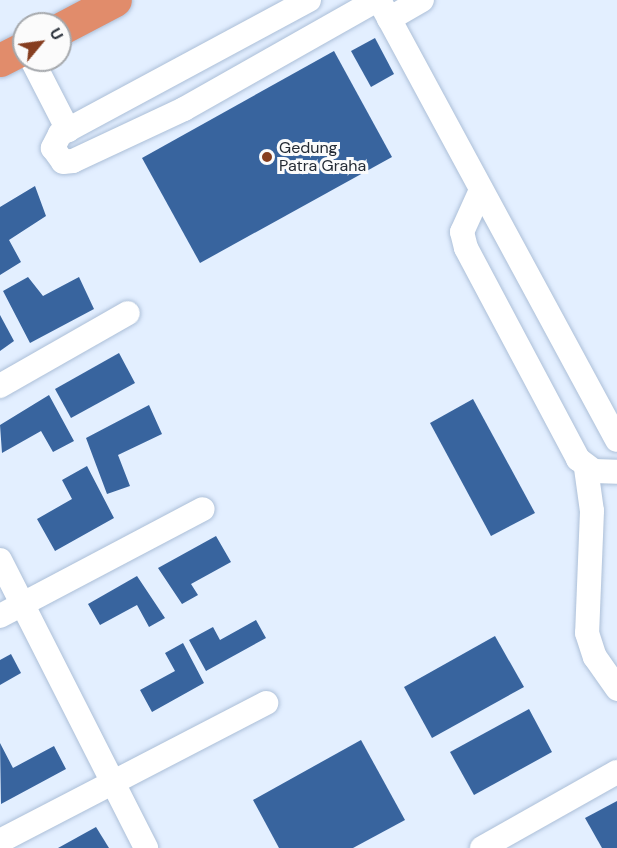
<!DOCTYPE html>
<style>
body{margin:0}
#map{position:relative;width:617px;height:848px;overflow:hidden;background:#e3efff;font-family:"DM Sans",sans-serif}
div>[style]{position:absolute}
.building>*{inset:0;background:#38649e}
.roads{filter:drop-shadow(0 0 2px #acbfd8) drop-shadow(0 0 2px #acbfd8)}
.minor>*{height:24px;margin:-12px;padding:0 12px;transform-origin:12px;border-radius:12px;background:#fff}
.highway>*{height:33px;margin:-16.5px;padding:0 16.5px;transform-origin:16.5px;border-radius:16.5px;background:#e18c6b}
.dots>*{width:16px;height:16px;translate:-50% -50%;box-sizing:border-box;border:3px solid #fbfbfb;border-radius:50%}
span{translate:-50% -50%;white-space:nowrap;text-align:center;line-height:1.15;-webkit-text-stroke:6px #fbfbfb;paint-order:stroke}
.poi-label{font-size:16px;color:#242b35}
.left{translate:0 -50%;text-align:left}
.north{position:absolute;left:12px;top:12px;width:60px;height:60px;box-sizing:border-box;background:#fbfbfb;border:2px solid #a5a8ac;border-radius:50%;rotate:61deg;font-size:16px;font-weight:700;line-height:24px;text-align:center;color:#242b35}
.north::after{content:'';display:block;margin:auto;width:21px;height:27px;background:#863e20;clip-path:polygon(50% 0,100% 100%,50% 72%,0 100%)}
</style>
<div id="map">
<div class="building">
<div style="clip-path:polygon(375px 38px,394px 74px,371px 87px,351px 51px)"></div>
<div style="clip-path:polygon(334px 51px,392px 157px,200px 263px,142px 158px)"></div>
<div style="clip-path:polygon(35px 186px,46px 216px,9px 240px,21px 262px,0 275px,0 207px)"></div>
<div style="clip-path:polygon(28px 277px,43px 296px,79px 277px,94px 309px,30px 343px,3px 291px)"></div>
<div style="clip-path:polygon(0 315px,14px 341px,0 351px)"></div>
<div style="clip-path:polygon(119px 353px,135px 383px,71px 418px,55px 389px)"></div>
<div style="clip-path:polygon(49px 395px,74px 441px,53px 452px,41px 431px,2px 453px,0 425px)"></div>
<div style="clip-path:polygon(473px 399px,535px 513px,491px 536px,430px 423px)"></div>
<div style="clip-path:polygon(149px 405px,162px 434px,118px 455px,130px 486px,107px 494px,86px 438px)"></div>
<div style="clip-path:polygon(87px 466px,114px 518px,55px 551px,37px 519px,72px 499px,62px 480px)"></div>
<div style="clip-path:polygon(216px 536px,231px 562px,191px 584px,198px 595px,182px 604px,158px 568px)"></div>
<div style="clip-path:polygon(137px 576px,165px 618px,149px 627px,137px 605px,100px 625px,88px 604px)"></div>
<div style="clip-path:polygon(256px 620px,266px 638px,206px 671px,189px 640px,213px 627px,220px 640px)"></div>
<div style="clip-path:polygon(495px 636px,524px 687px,432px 738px,404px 687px)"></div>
<div style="clip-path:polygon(183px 643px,204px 683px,152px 712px,140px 690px,175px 671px,165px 653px)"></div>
<div style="clip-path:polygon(11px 654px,21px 673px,0 685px,0 660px)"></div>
<div style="clip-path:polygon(529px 709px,552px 752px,474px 795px,450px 752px)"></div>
<div style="clip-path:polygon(361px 740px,405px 820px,353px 848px,279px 848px,253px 800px)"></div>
<div style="clip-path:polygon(0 743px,13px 768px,54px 746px,66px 769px,1px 804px)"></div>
<div style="clip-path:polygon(617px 801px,617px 848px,602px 848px,585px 818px)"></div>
<div style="clip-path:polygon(96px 827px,109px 848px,58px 848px)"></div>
</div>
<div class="roads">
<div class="minor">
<div style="left:309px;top:0;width:283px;rotate:151.7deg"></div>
<div style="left:60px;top:134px;width:16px;rotate:117deg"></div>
<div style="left:53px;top:148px;width:17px;rotate:54deg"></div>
<div style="left:63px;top:162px;width:10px;rotate:-6deg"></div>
<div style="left:73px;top:161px;width:123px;rotate:-25.1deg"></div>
<div style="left:184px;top:109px;width:222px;rotate:-29.5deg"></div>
<div style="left:379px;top:0;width:500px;rotate:61.59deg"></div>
<div style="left:389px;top:19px;width:38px;rotate:-30deg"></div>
<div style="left:32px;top:60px;width:79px;rotate:62.8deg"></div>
<div style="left:481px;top:190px;width:46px;rotate:114.3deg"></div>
<div style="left:462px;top:232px;width:16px;rotate:76deg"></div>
<div style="left:466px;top:248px;width:239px;rotate:62deg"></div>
<div style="left:578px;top:459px;width:20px;rotate:37deg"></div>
<div style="left:594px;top:471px;width:23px;rotate:2deg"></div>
<div style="left:0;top:386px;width:147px;rotate:-29.7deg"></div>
<div style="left:586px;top:468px;width:43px;rotate:82.1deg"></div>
<div style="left:592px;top:511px;width:122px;rotate:92.3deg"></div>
<div style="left:587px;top:633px;width:25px;rotate:72deg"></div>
<div style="left:595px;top:657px;width:39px;rotate:55deg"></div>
<div style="left:0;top:560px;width:323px;rotate:63.1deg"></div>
<div style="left:0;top:616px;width:229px;rotate:-27.8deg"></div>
<div style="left:0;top:841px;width:300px;rotate:-27.4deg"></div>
<div style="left:482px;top:848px;width:155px;rotate:-29.4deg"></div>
</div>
<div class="highway">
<div style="left:60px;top:29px;width:62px;rotate:-27.8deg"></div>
<div style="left:0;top:60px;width:27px;rotate:-27deg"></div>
</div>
</div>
<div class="dots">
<div style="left:267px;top:157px;background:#863e20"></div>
</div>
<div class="poi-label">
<span class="left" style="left:279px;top:157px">Gedung<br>Patra Graha</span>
</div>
<div class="north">U</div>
</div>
